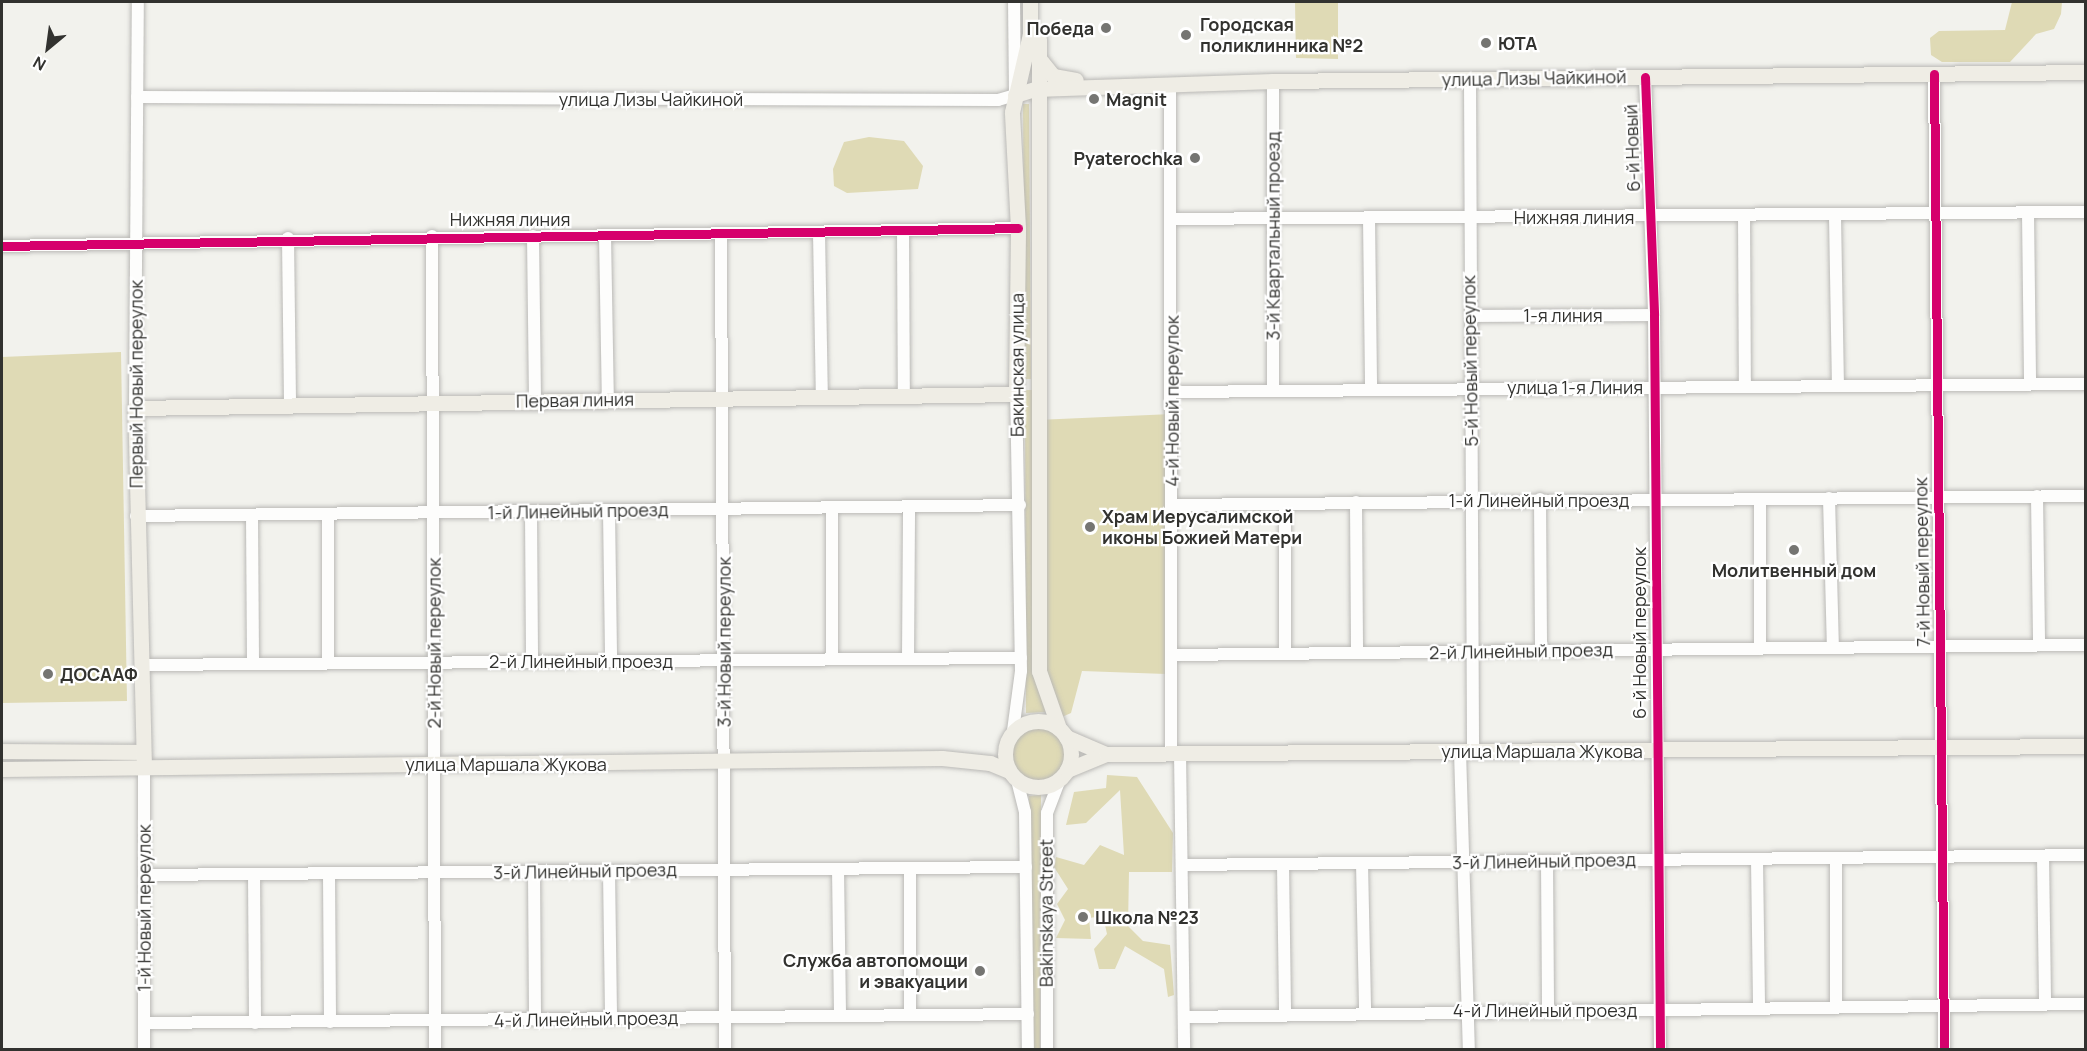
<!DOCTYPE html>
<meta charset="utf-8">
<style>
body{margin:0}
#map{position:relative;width:2087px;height:1051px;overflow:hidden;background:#f2f2ed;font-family:Manrope,sans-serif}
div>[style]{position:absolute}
.green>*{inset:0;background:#dfdab5}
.round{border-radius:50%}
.roads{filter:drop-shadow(0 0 2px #bab9b6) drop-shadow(0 0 2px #bab9b6)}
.minor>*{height:12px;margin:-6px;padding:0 6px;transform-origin:6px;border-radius:6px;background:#fdfdfc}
.major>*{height:15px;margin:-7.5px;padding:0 7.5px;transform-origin:7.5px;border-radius:7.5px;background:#efede5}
.major>.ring{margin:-7.5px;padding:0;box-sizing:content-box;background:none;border:15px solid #efede5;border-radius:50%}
.cycleway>*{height:9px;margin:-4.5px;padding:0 4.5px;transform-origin:4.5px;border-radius:4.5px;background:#d6006c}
.dots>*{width:16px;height:16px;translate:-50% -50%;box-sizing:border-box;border:3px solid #fff;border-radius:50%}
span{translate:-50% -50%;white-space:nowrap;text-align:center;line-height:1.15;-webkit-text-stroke:4.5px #fff;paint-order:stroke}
.poi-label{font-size:18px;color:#32322f;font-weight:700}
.left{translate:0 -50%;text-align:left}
.right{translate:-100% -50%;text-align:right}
.street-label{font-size:18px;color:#32322f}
.frame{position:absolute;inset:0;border:3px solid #32322f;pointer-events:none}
.north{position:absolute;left:18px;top:18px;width:60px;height:60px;-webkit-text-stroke:4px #fff;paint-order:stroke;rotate:209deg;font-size:16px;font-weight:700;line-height:24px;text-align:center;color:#32322f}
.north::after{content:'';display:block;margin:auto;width:21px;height:27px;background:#32322f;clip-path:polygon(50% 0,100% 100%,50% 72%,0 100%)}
</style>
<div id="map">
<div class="green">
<div style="clip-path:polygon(1295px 2px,1338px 2px,1338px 59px,1296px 58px)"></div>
<div style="clip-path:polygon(2012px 2px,2062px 2px,2061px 14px,2054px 29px,2036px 34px,2010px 62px,1942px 62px,1931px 55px,1930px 38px,1939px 31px,2005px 30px)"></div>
<div style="clip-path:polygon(1023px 104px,1029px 104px,1031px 379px,1025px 379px)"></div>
<div style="clip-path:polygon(869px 137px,904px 141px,923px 166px,918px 189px,847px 193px,834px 186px,833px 169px,844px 142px)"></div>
<div style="clip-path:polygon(121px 352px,127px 701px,2px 703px,2px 357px)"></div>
<div style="clip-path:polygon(1025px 390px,1033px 390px,1046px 712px,1026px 713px)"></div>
<div style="clip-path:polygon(1172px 414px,1166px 674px,1082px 671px,1071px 713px,1055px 720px,1046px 701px,1037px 420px)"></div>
<div class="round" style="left:1010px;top:726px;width:56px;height:56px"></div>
<div style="clip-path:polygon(1107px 775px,1137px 777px,1173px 833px,1172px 872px,1129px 872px,1128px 926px,1143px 941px,1170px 945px,1174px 995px,1168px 997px,1164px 969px,1125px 946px,1115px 969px,1099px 969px,1094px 949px,1107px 934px,1103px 916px,1089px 918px,1091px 939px,1056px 938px,1065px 920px,1057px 904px,1068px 889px,1054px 867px,1056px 857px,1084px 865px,1100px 845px,1124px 855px,1120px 790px,1086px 823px,1066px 825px,1074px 792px,1106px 788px)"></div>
<div style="clip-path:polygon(1041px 795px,1040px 1050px,1033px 1049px,1029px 796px)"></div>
</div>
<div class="roads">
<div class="minor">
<div style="left:1934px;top:74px;width:976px;rotate:89.41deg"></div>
<div style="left:1645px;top:77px;width:238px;rotate:87.8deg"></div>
<div style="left:1654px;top:315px;width:735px;rotate:89.53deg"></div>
<div style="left:1470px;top:79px;width:672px;rotate:89.74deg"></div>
<div style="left:1273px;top:81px;width:309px;rotate:90deg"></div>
<div style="left:1170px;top:84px;width:669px;rotate:89.91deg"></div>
<div style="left:137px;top:97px;width:861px;rotate:0.2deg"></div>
<div style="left:998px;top:100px;width:18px;rotate:-16deg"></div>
<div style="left:1015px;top:95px;width:93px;rotate:-90.6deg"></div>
<div style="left:2028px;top:213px;width:171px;rotate:89.3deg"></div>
<div style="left:1744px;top:215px;width:171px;rotate:89.7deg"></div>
<div style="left:1835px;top:216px;width:170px;rotate:89deg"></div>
<div style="left:1369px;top:218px;width:172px;rotate:89.3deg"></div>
<div style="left:1171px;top:219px;width:915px;rotate:-0.44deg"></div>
<div style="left:903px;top:230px;width:166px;rotate:89.7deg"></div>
<div style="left:819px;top:232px;width:165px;rotate:89deg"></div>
<div style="left:721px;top:234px;width:816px;rotate:89.72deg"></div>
<div style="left:605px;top:235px;width:165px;rotate:89deg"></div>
<div style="left:432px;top:236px;width:814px;rotate:89.79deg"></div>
<div style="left:533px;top:236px;width:165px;rotate:89.3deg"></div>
<div style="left:288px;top:238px;width:166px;rotate:89.3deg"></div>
<div style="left:2px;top:246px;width:1016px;rotate:-1.01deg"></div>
<div style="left:1472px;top:316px;width:182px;rotate:-0.3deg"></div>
<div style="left:1172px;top:392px;width:914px;rotate:-0.5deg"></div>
<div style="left:135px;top:408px;width:406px;rotate:-89.6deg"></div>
<div style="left:2037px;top:496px;width:149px;rotate:89.2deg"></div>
<div style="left:1829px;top:498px;width:150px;rotate:88.5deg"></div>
<div style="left:1540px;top:499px;width:152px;rotate:89.6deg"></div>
<div style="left:1356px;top:502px;width:151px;rotate:89.6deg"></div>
<div style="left:1285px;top:504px;width:149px;rotate:90deg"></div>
<div style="left:1172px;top:505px;width:914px;rotate:-0.56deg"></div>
<div style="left:609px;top:511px;width:150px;rotate:89.2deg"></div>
<div style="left:531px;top:512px;width:150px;rotate:89.6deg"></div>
<div style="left:328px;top:514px;width:149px;rotate:90deg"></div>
<div style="left:136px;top:516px;width:884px;rotate:-0.71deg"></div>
<div style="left:252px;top:516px;width:148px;rotate:89.6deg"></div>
<div style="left:1760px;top:648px;width:149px;rotate:-90deg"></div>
<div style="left:1173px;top:655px;width:913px;rotate:-0.63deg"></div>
<div style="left:832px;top:659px;width:152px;rotate:-90deg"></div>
<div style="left:908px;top:659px;width:153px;rotate:-89.6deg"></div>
<div style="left:141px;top:665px;width:880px;rotate:-0.46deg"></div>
<div style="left:1013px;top:731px;width:61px;rotate:-82.4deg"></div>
<div style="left:1021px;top:671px;width:277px;rotate:-91deg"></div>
<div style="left:1460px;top:751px;width:299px;rotate:88.3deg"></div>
<div style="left:1180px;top:753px;width:297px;rotate:89.2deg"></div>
<div style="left:144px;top:767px;width:283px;rotate:90deg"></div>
<div style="left:1017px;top:780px;width:33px;rotate:76deg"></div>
<div style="left:1025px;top:812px;width:238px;rotate:89.3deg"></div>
<div style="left:2043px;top:856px;width:148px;rotate:89.2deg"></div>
<div style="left:1757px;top:860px;width:148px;rotate:89.2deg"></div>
<div style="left:1547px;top:861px;width:150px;rotate:89.6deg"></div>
<div style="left:1362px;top:863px;width:149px;rotate:88.8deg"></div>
<div style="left:1182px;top:865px;width:904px;rotate:-0.63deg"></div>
<div style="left:1283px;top:865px;width:149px;rotate:89.2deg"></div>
<div style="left:910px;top:868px;width:147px;rotate:90deg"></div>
<div style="left:838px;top:869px;width:147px;rotate:89.2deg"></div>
<div style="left:609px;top:871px;width:148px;rotate:89.2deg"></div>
<div style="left:534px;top:872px;width:148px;rotate:89.6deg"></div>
<div style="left:329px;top:874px;width:148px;rotate:89.6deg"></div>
<div style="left:144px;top:875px;width:882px;rotate:-0.52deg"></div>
<div style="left:254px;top:875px;width:148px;rotate:89.6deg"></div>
<div style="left:1836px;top:1006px;width:148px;rotate:-90deg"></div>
<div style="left:1184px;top:1017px;width:902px;rotate:-0.83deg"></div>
<div style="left:144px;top:1023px;width:884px;rotate:-0.58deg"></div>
<div style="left:1047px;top:1050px;width:237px;rotate:-90deg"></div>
<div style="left:1047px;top:813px;width:36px;rotate:-69deg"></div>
</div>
<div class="major">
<div style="left:1039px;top:39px;width:632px;rotate:90deg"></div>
<div style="left:1039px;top:671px;width:60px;rotate:70.7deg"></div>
<div style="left:1037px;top:56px;width:26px;rotate:51deg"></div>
<div style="left:1053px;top:76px;width:23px;rotate:10deg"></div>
<div style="left:1015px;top:95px;width:21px;rotate:-17deg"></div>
<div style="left:1035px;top:89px;width:238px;rotate:-1.9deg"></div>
<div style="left:1273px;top:81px;width:813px;rotate:-0.63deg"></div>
<div class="ring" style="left:1005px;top:721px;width:51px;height:51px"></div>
<div style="left:1066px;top:737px;width:43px;rotate:23deg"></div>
<div style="left:2px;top:751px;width:141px;rotate:0.4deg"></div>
<div style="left:144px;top:767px;width:359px;rotate:-91.4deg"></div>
<div style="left:135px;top:408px;width:881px;rotate:-0.91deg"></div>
<div style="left:1016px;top:394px;width:166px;rotate:-89.3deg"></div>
<div style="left:1018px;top:228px;width:116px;rotate:-93deg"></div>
<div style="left:1012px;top:112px;width:80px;rotate:-77deg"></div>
<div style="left:1030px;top:34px;width:32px;rotate:-90deg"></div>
<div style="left:2px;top:769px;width:940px;rotate:-0.67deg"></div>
<div style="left:942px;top:758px;width:48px;rotate:5.9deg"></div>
<div style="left:990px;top:763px;width:21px;rotate:23deg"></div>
<div style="left:1067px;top:770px;width:42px;rotate:-22.3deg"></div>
<div style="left:1106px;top:754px;width:980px;rotate:-0.47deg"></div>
</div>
</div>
<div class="cycleway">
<div style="left:1934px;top:74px;width:976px;rotate:89.41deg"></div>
<div style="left:1645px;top:77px;width:238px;rotate:87.8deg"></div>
<div style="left:1654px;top:315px;width:735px;rotate:89.53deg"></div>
<div style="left:2px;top:246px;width:1016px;rotate:-1.01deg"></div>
</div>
<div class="dots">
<div style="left:1106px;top:28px;background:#757572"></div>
<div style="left:1186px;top:35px;background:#757572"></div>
<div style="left:1486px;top:43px;background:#757572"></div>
<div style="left:1094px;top:99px;background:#757572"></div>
<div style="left:1195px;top:158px;background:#757572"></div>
<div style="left:1090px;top:527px;background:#757572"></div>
<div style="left:1794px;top:550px;background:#757572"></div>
<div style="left:48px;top:674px;background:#757572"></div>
<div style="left:1083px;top:917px;background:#757572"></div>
<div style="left:980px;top:971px;background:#757572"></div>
</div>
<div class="poi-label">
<span class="left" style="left:1200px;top:35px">Городская<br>поликлинника №2</span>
<span class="right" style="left:1094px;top:28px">Победа</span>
<span class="left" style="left:1498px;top:43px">ЮТА</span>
<span class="left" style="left:1106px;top:99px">Magnit</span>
<span class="right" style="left:1183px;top:158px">Pyaterochka</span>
<span class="left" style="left:1102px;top:527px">Храм Иерусалимской<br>иконы Божией Матери</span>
<span style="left:1794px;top:570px">Молитвенный дом</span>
<span class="left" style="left:60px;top:674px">ДОСААФ</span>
<span class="left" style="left:1095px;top:917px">Школа №23</span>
<span class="right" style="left:968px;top:971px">Служба автопомощи<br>и эвакуации</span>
</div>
<div class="street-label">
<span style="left:1534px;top:78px;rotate:-1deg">улица Лизы Чайкиной</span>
<span style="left:651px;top:99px">улица Лизы Чайкиной</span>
<span style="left:1632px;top:148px;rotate:-92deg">6-й Новый</span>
<span style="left:1574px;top:217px">Нижняя линия</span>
<span style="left:510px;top:219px">Нижняя линия</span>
<span style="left:1273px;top:236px;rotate:-90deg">3-й Квартальный проезд</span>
<span style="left:1563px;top:315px">1-я линия</span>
<span style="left:1470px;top:361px;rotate:-91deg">5-й Новый переулок</span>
<span style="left:1017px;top:365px;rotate:-90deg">Бакинская улица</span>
<span style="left:136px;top:384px;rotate:-90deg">Первый Новый переулок</span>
<span style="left:1575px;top:387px">улица 1-я Линия</span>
<span style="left:575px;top:400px;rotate:-1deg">Первая линия</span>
<span style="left:1172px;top:401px;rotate:-90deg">4-й Новый переулок</span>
<span style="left:1539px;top:500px">1-й Линейный проезд</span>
<span style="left:578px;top:511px;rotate:-1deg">1-й Линейный проезд</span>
<span style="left:1922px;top:562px;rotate:-91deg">7-й Новый переулок</span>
<span style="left:1639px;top:633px;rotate:-90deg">6-й Новый переулок</span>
<span style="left:724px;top:642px;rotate:-90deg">3-й Новый переулок</span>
<span style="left:434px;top:643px;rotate:-90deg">2-й Новый переулок</span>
<span style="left:1521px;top:651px;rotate:-1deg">2-й Линейный проезд</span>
<span style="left:581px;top:661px">2-й Линейный проезд</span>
<span style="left:1542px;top:751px">улица Маршала Жукова</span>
<span style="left:506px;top:764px">улица Маршала Жукова</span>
<span style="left:1544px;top:861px;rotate:-1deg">3-й Линейный проезд</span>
<span style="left:585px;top:871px;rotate:-1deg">3-й Линейный проезд</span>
<span style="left:144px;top:908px;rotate:-90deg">1-й Новый переулок</span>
<span style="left:1046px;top:913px;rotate:-90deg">Bakinskaya Street</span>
<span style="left:1545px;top:1010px">4-й Линейный проезд</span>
<span style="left:586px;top:1019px;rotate:-1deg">4-й Линейный проезд</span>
</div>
<div class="frame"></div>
<div class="north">N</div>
</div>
